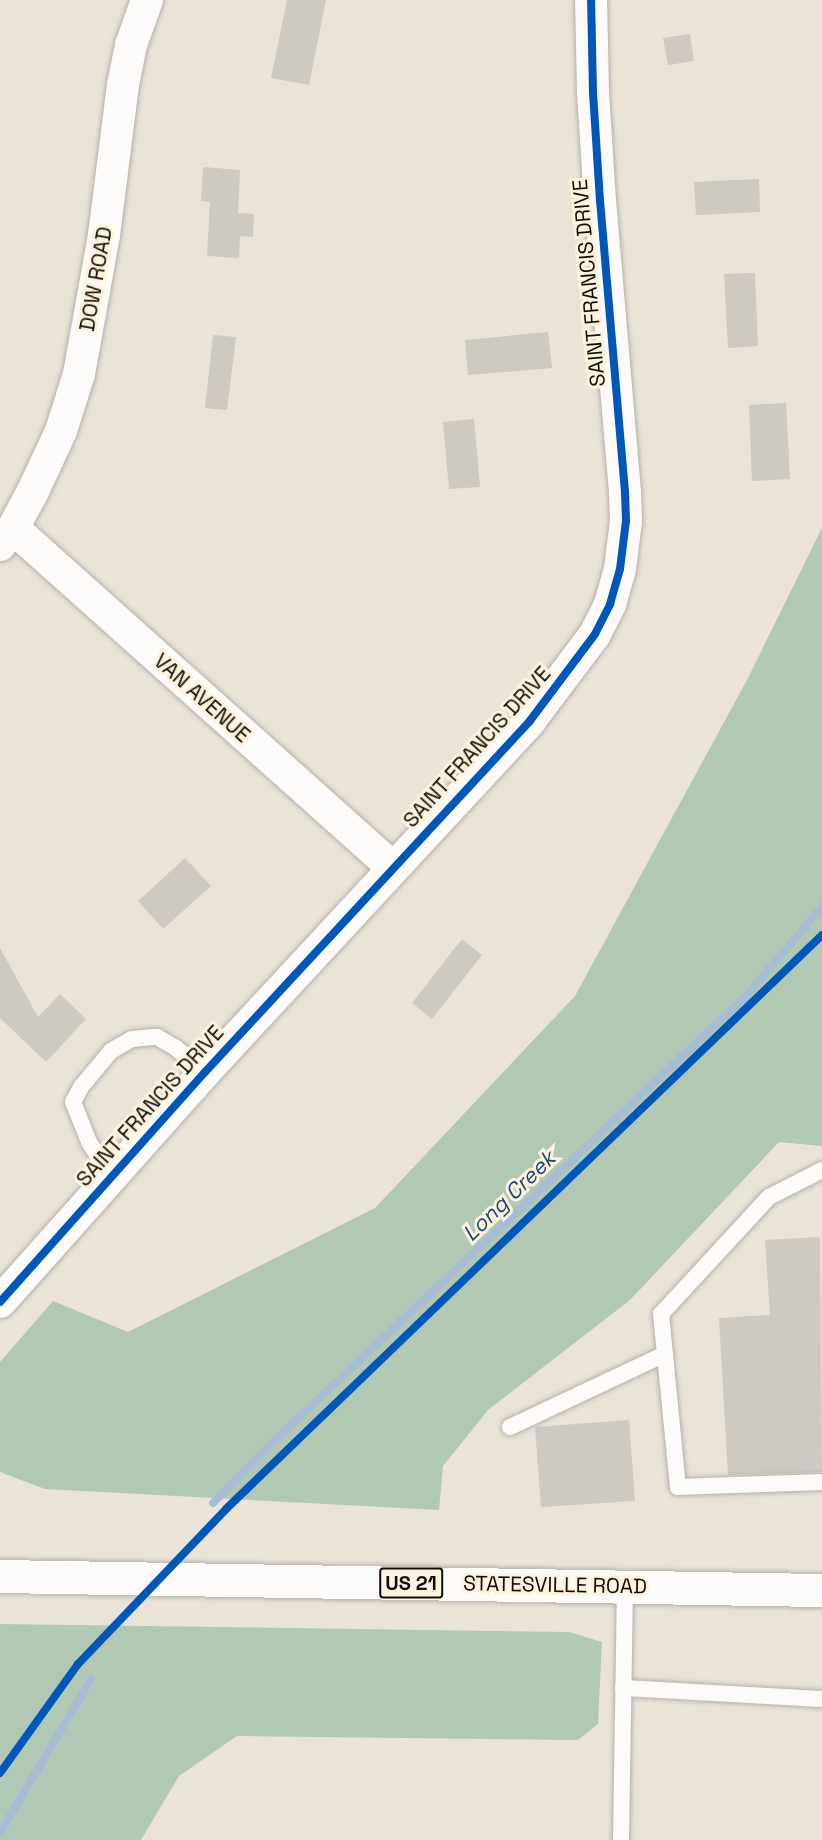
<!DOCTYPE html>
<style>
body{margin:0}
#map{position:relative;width:822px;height:1840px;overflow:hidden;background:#e9e3d8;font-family:"Space Grotesk",sans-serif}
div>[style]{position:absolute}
.forest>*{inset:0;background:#b1c9b4}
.stream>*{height:8px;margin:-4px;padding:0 4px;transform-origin:4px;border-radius:4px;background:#a6bcd3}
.building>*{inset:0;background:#cec9c1}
.roads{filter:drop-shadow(0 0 2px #b5b0a8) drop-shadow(0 0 2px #b5b0a8)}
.lane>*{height:16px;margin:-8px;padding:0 8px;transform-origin:8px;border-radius:8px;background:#fcfbf9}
.street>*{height:32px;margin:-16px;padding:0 16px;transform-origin:16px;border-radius:16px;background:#fcfbf9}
.primary>*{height:33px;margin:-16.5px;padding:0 16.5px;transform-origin:16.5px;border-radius:16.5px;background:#fcfbf9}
.cycleway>*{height:8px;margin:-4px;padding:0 4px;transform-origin:4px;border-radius:4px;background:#0057b8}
span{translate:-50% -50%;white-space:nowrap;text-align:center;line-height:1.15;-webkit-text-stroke:6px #fef2de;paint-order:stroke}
.shield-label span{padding:2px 4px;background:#fef2de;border:2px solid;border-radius:4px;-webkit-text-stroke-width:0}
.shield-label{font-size:20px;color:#100d06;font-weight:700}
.street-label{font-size:21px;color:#100d06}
.water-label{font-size:22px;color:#184879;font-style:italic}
</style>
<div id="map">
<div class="forest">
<div style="clip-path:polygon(822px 528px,822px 1146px,779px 1142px,630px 1300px,488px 1410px,443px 1466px,439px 1510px,45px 1489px,0 1472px,0 1362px,53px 1301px,128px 1332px,375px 1208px,575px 996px,747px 680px)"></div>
<div style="clip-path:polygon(0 1624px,569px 1632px,602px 1642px,598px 1724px,578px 1740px,237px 1736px,179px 1776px,141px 1840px,0 1840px)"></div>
</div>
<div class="stream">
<div style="left:213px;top:1503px;width:88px;rotate:-45.5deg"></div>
<div style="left:275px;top:1440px;width:646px;rotate:-43.31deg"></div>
<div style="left:745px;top:997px;width:118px;rotate:-49.5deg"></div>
<div style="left:0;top:1833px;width:179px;rotate:-59.4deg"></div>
</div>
<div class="building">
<div style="clip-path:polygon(287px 0,326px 0,309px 85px,271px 78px)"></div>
<div style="clip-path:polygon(690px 34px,694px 61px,668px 65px,663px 38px)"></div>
<div style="clip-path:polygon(203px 167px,240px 170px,238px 213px,254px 214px,253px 237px,240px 236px,239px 258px,207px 256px,210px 202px,201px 201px)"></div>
<div style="clip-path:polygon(759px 179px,760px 212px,696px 215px,694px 182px)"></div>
<div style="clip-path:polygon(755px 273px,758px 346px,728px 348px,724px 274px)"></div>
<div style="clip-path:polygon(548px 332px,552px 368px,468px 375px,465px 340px)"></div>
<div style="clip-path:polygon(213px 335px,236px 337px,227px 410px,205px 408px)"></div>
<div style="clip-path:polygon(786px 403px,790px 479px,752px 481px,749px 405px)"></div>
<div style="clip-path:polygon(474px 419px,480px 487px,449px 489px,443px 422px)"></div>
<div style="clip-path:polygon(185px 858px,211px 886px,163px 929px,138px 901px)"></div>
<div style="clip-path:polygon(462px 939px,482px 955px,432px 1019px,412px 1003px)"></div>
<div style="clip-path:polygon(0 948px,38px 1017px,60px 994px,86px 1019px,46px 1062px,0 1018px)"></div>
<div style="clip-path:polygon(820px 1237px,822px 1472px,728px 1475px,719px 1318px,770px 1315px,765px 1240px)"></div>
<div style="clip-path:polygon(629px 1420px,635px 1501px,541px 1507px,535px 1427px)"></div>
</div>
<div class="roads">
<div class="lane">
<div style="left:822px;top:1170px;width:59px;rotate:153deg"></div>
<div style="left:769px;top:1197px;width:159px;rotate:132.7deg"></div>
<div style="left:661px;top:1314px;width:174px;rotate:84.4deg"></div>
<div style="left:678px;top:1487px;width:144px;rotate:-2deg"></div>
<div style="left:111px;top:1177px;width:41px;rotate:-122.2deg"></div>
<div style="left:89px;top:1142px;width:43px;rotate:-111.8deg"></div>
<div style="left:73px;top:1102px;width:17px;rotate:-62deg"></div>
<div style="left:81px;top:1087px;width:47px;rotate:-50.2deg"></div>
<div style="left:111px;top:1051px;width:24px;rotate:-30deg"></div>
<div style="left:132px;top:1039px;width:25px;rotate:-5deg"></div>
<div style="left:157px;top:1037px;width:22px;rotate:30deg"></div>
<div style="left:176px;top:1048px;width:38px;rotate:40deg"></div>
<div style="left:510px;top:1427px;width:171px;rotate:-25.2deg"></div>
<div style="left:623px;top:1688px;width:199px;rotate:3.2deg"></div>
<div style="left:621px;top:1840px;width:253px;rotate:-89.1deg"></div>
</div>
<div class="street">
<div style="left:13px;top:528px;width:508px;rotate:41.81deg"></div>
<div style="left:0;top:545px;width:21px;rotate:-53deg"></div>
<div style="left:13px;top:528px;width:42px;rotate:-61.6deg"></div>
<div style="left:33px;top:491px;width:66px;rotate:-65deg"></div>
<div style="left:61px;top:431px;width:60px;rotate:-72.5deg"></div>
<div style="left:79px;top:374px;width:141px;rotate:-79.8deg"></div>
<div style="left:104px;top:235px;width:151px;rotate:-82.8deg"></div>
<div style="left:123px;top:85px;width:41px;rotate:-78.7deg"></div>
<div style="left:131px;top:45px;width:48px;rotate:-70.4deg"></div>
<div style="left:0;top:1302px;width:308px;rotate:-48.3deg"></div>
<div style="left:205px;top:1072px;width:477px;rotate:-47.2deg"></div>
<div style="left:529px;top:722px;width:110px;rotate:-53.1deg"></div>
<div style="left:595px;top:634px;width:34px;rotate:-63deg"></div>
<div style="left:610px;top:604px;width:36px;rotate:-74deg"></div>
<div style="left:620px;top:569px;width:48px;rotate:-82.9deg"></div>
<div style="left:626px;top:521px;width:29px;rotate:-92deg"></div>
<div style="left:625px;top:492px;width:292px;rotate:-94.9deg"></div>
<div style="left:600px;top:201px;width:109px;rotate:-93.7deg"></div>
<div style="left:593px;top:92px;width:92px;rotate:-91.2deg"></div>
</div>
<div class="primary">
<div style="left:0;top:1576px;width:822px;rotate:0.98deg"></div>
</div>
</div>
<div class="cycleway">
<div style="left:0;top:1302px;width:308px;rotate:-48.3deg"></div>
<div style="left:205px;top:1072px;width:477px;rotate:-47.2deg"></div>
<div style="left:529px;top:722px;width:110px;rotate:-53.1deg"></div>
<div style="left:595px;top:634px;width:34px;rotate:-63deg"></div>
<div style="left:610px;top:604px;width:36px;rotate:-74deg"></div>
<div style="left:620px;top:569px;width:48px;rotate:-82.9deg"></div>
<div style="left:626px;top:521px;width:29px;rotate:-92deg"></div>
<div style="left:625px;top:492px;width:292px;rotate:-94.9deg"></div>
<div style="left:600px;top:201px;width:109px;rotate:-93.7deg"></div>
<div style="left:593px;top:92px;width:92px;rotate:-91.2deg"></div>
<div style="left:0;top:1773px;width:134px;rotate:-54.4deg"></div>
<div style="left:78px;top:1664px;width:214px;rotate:-46.3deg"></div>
<div style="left:226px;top:1509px;width:827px;rotate:-43.92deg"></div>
</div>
<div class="shield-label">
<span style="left:411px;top:1583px">US 21</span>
</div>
<div class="street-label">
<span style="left:96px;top:279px;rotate:-80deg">DOW ROAD</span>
<span style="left:589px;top:283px;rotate:-95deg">SAINT FRANCIS DRIVE</span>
<span style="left:202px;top:698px;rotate:42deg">VAN AVENUE</span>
<span style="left:477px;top:747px;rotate:-48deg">SAINT FRANCIS DRIVE</span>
<span style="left:150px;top:1106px;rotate:-48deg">SAINT FRANCIS DRIVE</span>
<span style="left:555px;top:1585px;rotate:1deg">STATESVILLE ROAD</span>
</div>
<div class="water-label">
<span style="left:509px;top:1196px;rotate:-44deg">Long Creek</span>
</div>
</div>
